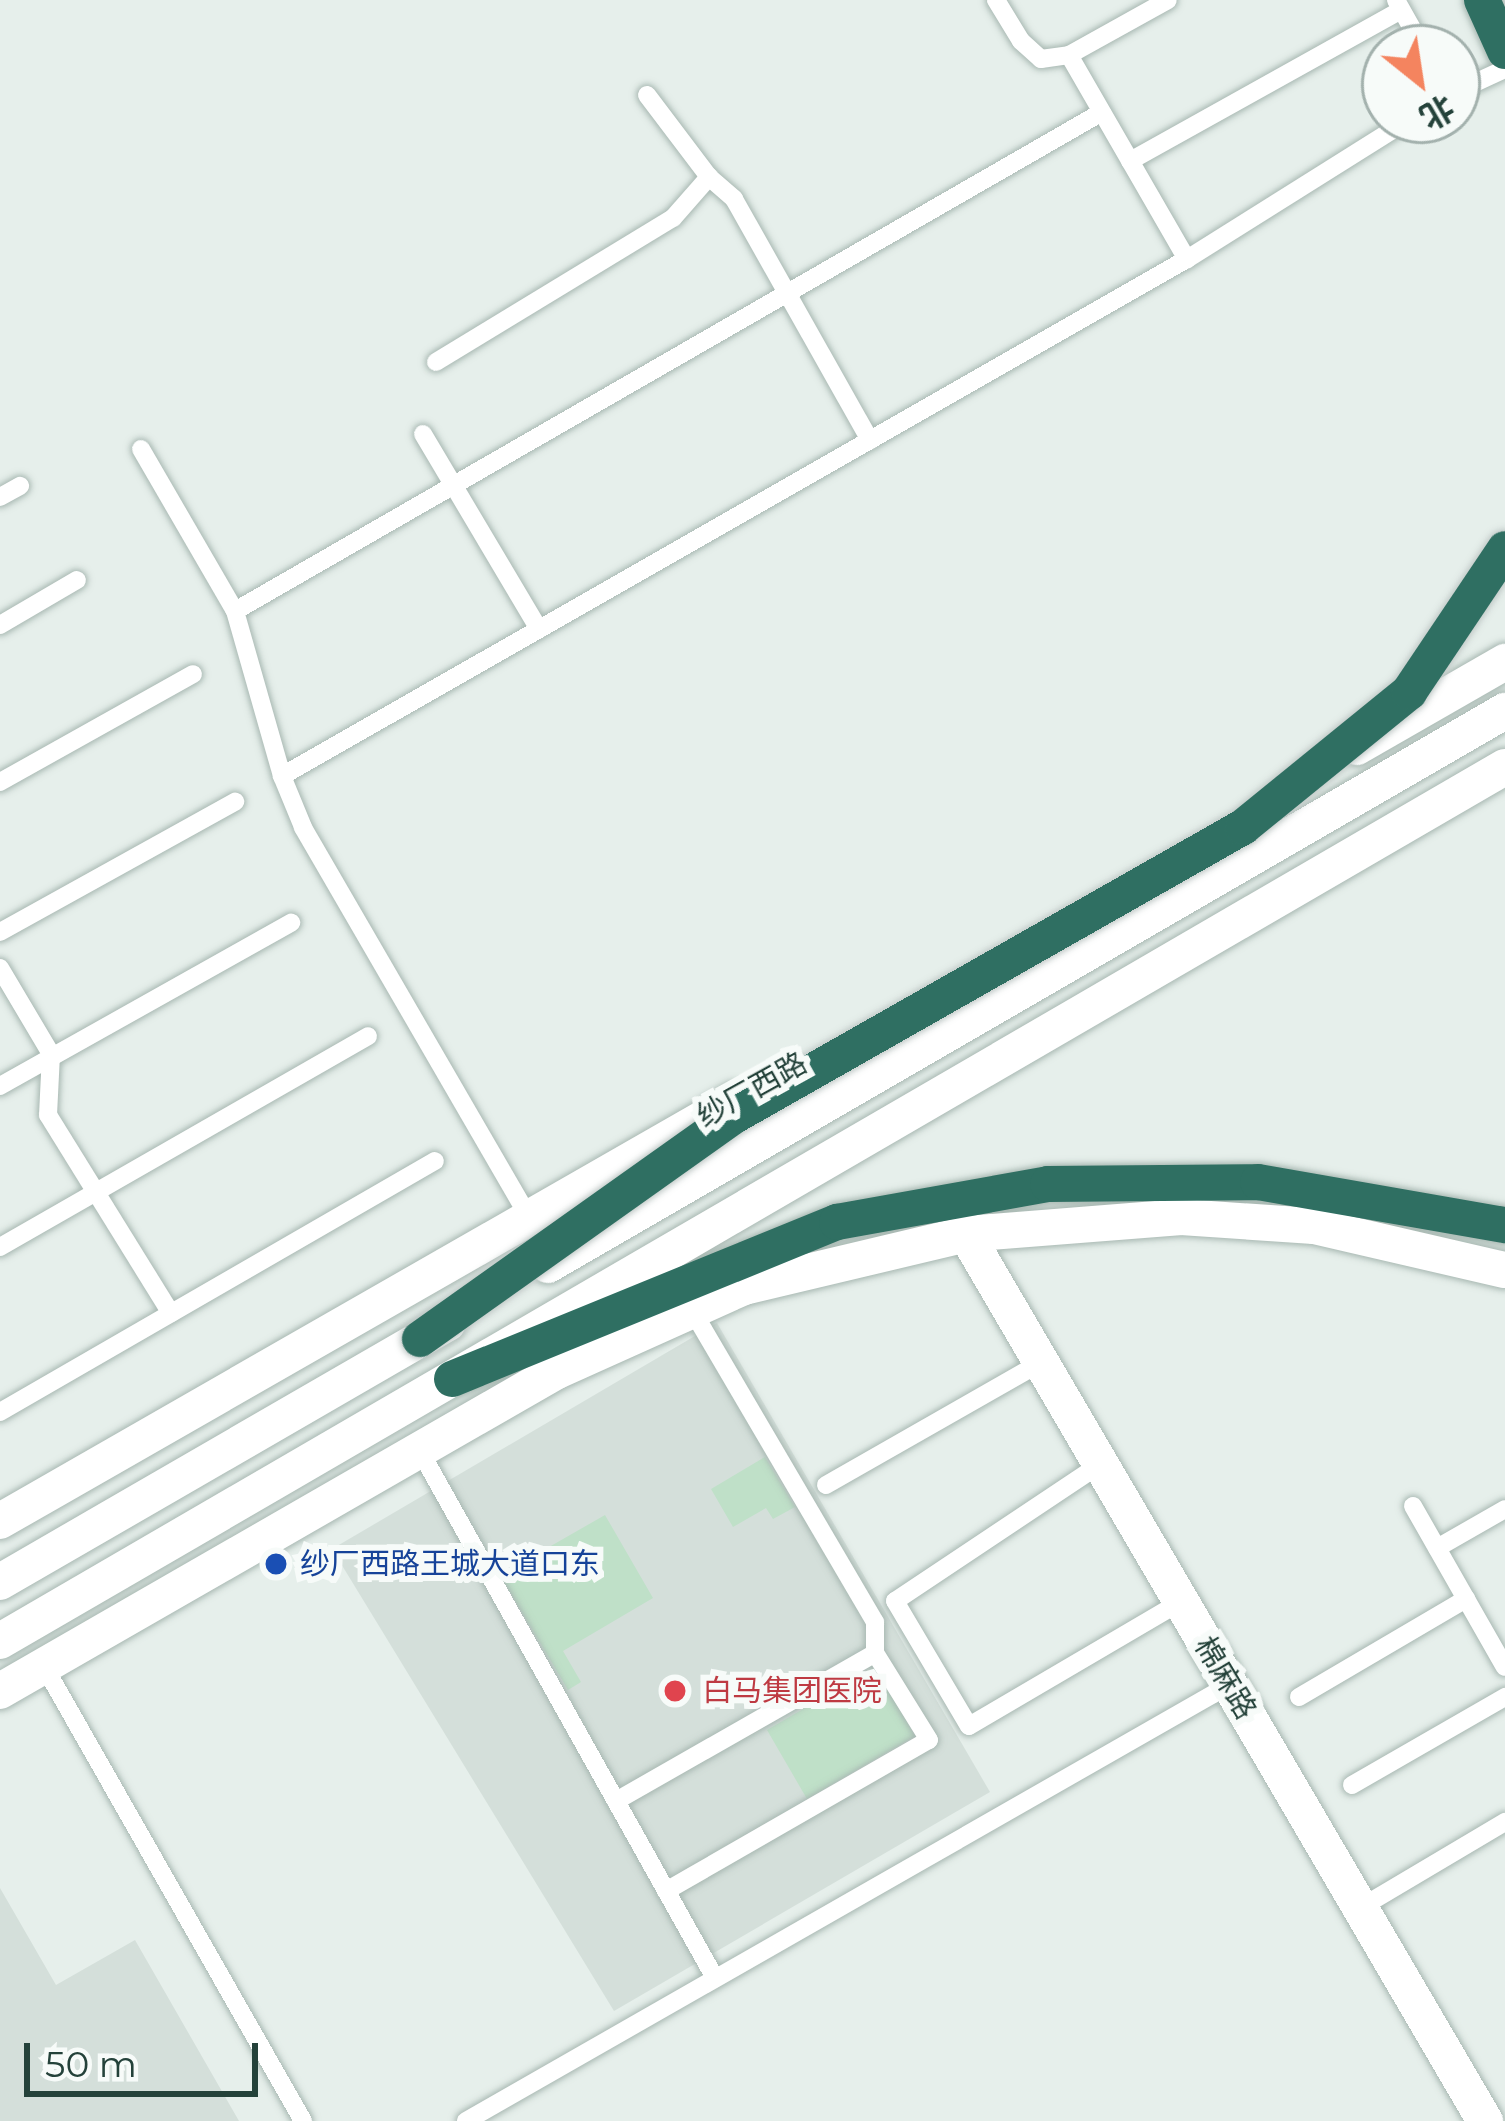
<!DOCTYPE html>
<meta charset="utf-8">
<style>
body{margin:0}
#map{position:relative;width:1505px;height:2121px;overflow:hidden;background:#e6efeb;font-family:Montserrat,"Noto Sans SC",sans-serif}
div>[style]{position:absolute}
.built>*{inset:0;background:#d4dfda}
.green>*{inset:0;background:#bfe0c8}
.roads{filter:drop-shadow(0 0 3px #a8b8b2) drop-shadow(0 0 3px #a8b8b2)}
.lane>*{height:18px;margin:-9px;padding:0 9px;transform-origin:9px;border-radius:9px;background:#fff}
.street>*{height:36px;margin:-18px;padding:0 18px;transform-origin:18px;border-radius:18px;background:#fff}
.secondary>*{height:36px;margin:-18px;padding:0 18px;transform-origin:18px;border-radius:18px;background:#fff}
.highway>*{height:36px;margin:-18px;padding:0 18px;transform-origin:18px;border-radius:18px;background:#2f6f62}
.bridges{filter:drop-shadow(0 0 3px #c2cac8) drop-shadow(0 0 3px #c2cac8)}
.highway-bridge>*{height:36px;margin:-18px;padding:0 18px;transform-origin:18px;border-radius:18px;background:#2f6f62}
.dots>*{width:33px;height:33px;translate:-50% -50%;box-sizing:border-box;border:6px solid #f7fbf9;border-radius:50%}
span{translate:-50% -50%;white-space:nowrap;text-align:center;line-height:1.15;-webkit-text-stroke:12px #f7fbf9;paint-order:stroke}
.street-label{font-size:30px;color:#24423a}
.transit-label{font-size:30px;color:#164399}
.left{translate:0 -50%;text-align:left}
.health-label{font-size:30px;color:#be3a42}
.north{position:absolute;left:1361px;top:24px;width:120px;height:120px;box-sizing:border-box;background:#f7fbf9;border:3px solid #a3b1ad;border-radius:50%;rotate:150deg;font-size:33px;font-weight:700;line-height:48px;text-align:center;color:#24423a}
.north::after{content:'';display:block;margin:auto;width:42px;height:54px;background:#f4845f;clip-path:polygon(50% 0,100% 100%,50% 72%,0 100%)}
.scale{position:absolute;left:24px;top:2043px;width:234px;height:54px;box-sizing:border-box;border:6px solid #24423a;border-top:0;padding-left:15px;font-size:36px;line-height:42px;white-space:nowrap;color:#24423a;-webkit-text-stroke:9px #f7fbf9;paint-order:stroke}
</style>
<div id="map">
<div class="built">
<div style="clip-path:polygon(717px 1323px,990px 1792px,614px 2011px,332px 1549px)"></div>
<div style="clip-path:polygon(0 1888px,56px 1985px,135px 1940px,239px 2121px,0 2121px)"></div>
</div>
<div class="green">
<div style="clip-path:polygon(765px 1457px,795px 1507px,773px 1519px,766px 1508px,733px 1527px,711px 1489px)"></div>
<div style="clip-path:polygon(605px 1515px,653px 1598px,563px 1651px,581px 1682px,568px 1690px,500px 1575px)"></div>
<div style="clip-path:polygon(875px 1667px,915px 1736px,807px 1799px,767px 1730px)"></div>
</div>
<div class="roads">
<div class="lane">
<div style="left:996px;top:0;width:48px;rotate:58.6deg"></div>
<div style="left:1021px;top:41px;width:27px;rotate:42deg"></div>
<div style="left:1041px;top:59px;width:28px;rotate:-8deg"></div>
<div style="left:1069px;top:55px;width:236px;rotate:60deg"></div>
<div style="left:1396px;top:0;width:55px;rotate:60.6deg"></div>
<div style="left:1069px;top:55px;width:113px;rotate:-29.1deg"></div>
<div style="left:1457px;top:91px;width:53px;rotate:-24.6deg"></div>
<div style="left:647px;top:95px;width:103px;rotate:52.9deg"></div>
<div style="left:709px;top:177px;width:33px;rotate:41deg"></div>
<div style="left:734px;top:199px;width:277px;rotate:60.6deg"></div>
<div style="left:1130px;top:161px;width:310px;rotate:-29.1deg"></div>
<div style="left:436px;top:362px;width:277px;rotate:-31.3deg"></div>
<div style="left:673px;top:218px;width:55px;rotate:-48.7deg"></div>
<div style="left:423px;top:434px;width:227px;rotate:59.3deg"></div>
<div style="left:141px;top:449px;width:187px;rotate:59.9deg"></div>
<div style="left:235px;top:611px;width:172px;rotate:74.1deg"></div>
<div style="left:0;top:497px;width:23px;rotate:-29deg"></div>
<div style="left:235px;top:611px;width:1000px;rotate:-29.92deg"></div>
<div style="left:0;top:625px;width:89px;rotate:-30.3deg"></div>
<div style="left:0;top:782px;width:221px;rotate:-29.2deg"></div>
<div style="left:0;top:932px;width:269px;rotate:-29deg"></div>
<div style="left:0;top:968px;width:100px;rotate:59.3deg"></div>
<div style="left:51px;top:1054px;width:61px;rotate:92.8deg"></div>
<div style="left:48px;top:1115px;width:233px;rotate:58.2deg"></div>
<div style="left:0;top:1086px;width:334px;rotate:-29.3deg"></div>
<div style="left:527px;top:1214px;width:447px;rotate:-120.1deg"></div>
<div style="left:303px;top:827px;width:55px;rotate:-112.4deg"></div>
<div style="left:282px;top:776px;width:1042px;rotate:-29.74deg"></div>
<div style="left:1187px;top:259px;width:262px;rotate:-32.1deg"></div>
<div style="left:0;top:1247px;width:424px;rotate:-29.8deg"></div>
<div style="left:0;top:1412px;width:502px;rotate:-29.99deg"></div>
<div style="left:420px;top:1451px;width:604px;rotate:60.76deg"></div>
<div style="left:1099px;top:1465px;width:245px;rotate:146.3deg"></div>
<div style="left:895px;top:1601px;width:145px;rotate:59.4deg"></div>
<div style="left:969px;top:1726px;width:243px;rotate:-30.4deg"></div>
<div style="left:826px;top:1485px;width:246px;rotate:-29.7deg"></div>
<div style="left:1413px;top:1506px;width:185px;rotate:60.3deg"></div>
<div style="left:1437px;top:1548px;width:78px;rotate:-29.8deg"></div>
<div style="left:44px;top:1666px;width:524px;rotate:60.35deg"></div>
<div style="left:1299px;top:1697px;width:194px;rotate:-30.4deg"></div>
<div style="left:1352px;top:1785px;width:177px;rotate:-29.9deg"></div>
<div style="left:616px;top:1801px;width:298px;rotate:-29.7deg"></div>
<div style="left:666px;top:1891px;width:303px;rotate:-29.9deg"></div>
<div style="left:929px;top:1740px;width:102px;rotate:-121.8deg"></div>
<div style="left:875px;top:1653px;width:31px;rotate:-90deg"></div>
<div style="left:875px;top:1622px;width:363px;rotate:-120.4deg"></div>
<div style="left:1360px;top:1908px;width:169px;rotate:-30.7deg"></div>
<div style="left:466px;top:2121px;width:879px;rotate:-29.74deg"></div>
</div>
<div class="street">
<div style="left:966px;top:1234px;width:1028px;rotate:59.67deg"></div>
</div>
<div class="secondary">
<div style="left:1357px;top:747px;width:171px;rotate:-29.9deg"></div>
<div style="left:548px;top:1265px;width:1106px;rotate:-30.07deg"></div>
<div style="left:0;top:1521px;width:847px;rotate:-29.8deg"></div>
<div style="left:0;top:1582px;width:517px;rotate:-30.03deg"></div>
<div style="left:0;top:1641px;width:1740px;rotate:-30.15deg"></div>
<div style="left:0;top:1691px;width:642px;rotate:-29.88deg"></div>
<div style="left:557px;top:1371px;width:205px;rotate:-24.2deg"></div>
<div style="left:744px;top:1287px;width:228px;rotate:-13.4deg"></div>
<div style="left:966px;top:1234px;width:216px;rotate:-4.5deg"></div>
<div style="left:1181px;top:1217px;width:133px;rotate:3.9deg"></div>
<div style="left:1314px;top:1226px;width:196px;rotate:13deg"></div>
</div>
<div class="highway">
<div style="left:1482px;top:0;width:56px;rotate:65.7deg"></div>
<div style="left:452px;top:1379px;width:416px;rotate:-22.2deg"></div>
<div style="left:837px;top:1222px;width:214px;rotate:-10.2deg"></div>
<div style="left:1048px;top:1184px;width:210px;rotate:-0.5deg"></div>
<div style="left:1258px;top:1182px;width:251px;rotate:9.9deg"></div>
</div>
</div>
<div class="bridges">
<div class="highway-bridge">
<div style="left:420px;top:1339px;width:385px;rotate:-35.4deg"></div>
<div style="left:734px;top:1116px;width:585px;rotate:-29.59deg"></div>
<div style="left:1243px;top:827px;width:214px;rotate:-39.1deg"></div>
<div style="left:1409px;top:692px;width:172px;rotate:-56.1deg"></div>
</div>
</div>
<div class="dots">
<div style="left:276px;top:1564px;background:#1a4fb4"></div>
<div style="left:675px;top:1691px;background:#e0444e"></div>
</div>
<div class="street-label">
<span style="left:752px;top:1090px;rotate:-29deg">纱厂西路</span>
<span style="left:1225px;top:1678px;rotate:59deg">棉麻路</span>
</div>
<div class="transit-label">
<span class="left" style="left:300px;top:1564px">纱厂西路王城大道口东</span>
</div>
<div class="health-label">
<span class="left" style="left:702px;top:1691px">白马集团医院</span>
</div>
<div class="north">北</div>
<div class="scale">50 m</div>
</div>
